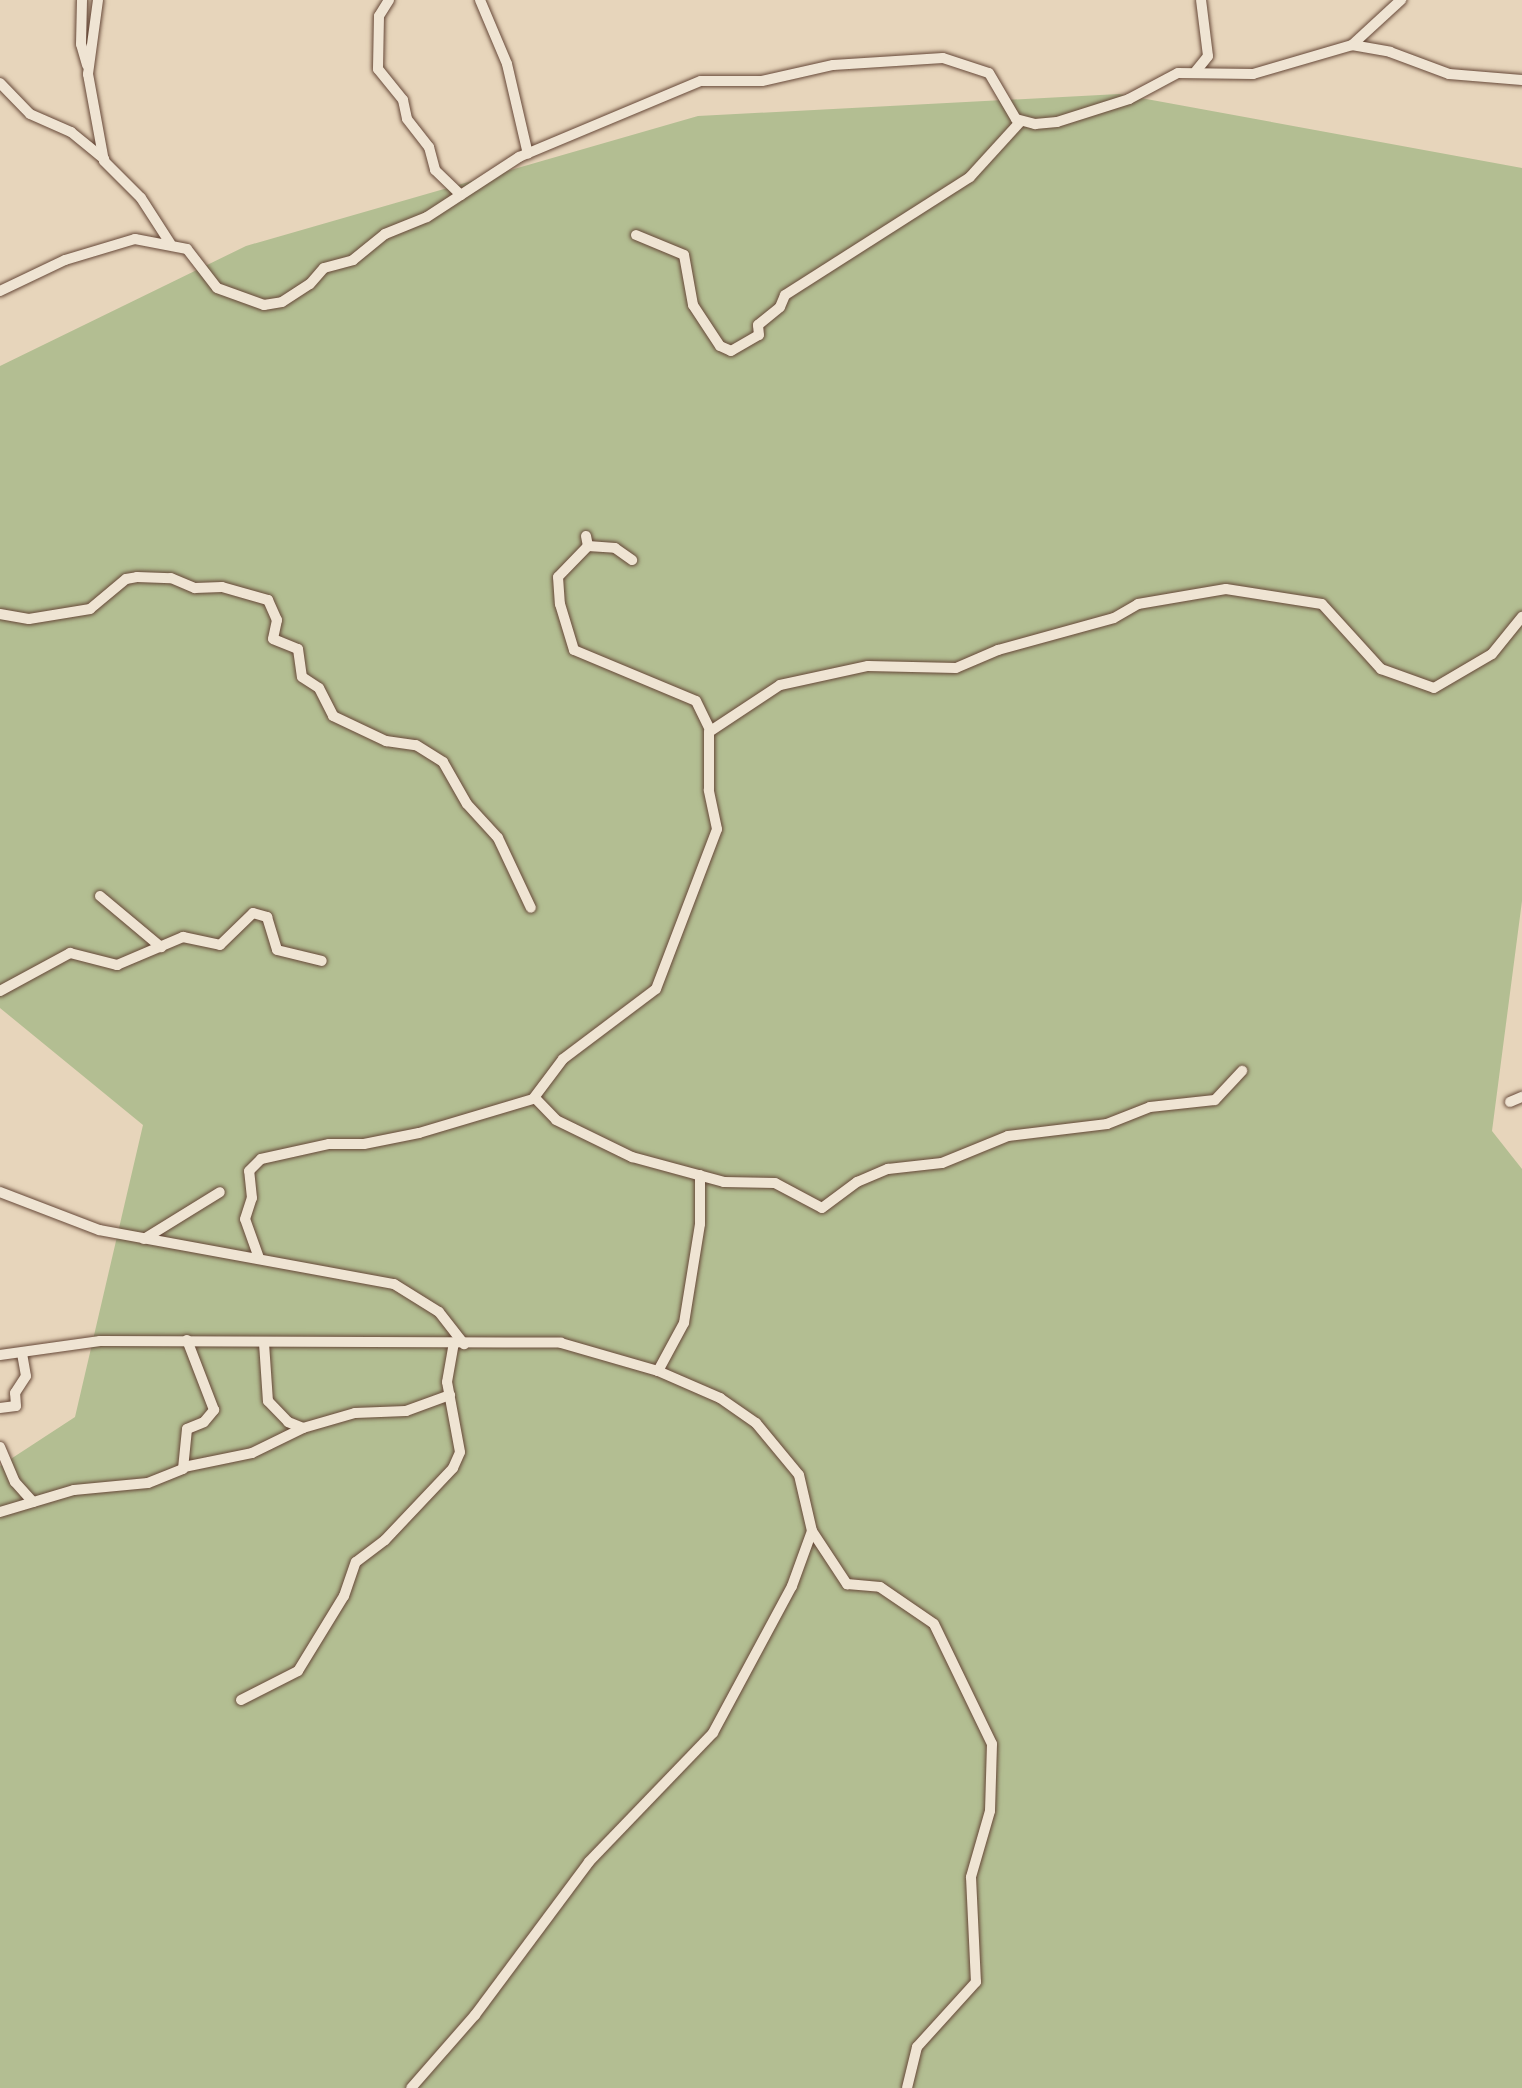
<!DOCTYPE html>
<style>
body{margin:0}
#map{position:relative;width:1522px;height:2088px;overflow:hidden;background:#e7d5bb;font-family:Cardo,serif}
div>[style]{position:absolute}
.green>*{inset:0;background:#b3be92}
.roads{filter:drop-shadow(0 0 2px #664838) drop-shadow(0 0 2px #664838)}
.street>*{height:10px;margin:-5px;padding:0 5px;transform-origin:5px;border-radius:5px;background:#efe4d3}
span{translate:-50% -50%;white-space:nowrap;text-align:center;line-height:1.15;-webkit-text-stroke:8px #efe4d3;paint-order:stroke}
</style>
<div id="map">
<div class="green">
<div style="clip-path:polygon(1119px 94px,1522px 168px,1522px 901px,1492px 1131px,1522px 1169px,1522px 2088px,0 2088px,0 1466px,75px 1417px,143px 1125px,0 1008px,0 366px,246px 246px,698px 116px)"></div>
</div>
<div class="roads">
<div class="street">
<div style="left:82px;top:0;width:44px;rotate:91.3deg"></div>
<div style="left:81px;top:44px;width:22px;rotate:74deg"></div>
<div style="left:98px;top:0;width:75px;rotate:97.7deg"></div>
<div style="left:88px;top:74px;width:88px;rotate:79.6deg"></div>
<div style="left:104px;top:161px;width:52px;rotate:45deg"></div>
<div style="left:141px;top:198px;width:54px;rotate:57.2deg"></div>
<div style="left:389px;top:0;width:19px;rotate:122deg"></div>
<div style="left:379px;top:16px;width:53px;rotate:91.1deg"></div>
<div style="left:378px;top:69px;width:40px;rotate:51deg"></div>
<div style="left:403px;top:100px;width:19px;rotate:78deg"></div>
<div style="left:407px;top:119px;width:36px;rotate:52deg"></div>
<div style="left:429px;top:147px;width:24px;rotate:75deg"></div>
<div style="left:435px;top:170px;width:36px;rotate:44deg"></div>
<div style="left:480px;top:0;width:69px;rotate:67.1deg"></div>
<div style="left:507px;top:64px;width:92px;rotate:76.9deg"></div>
<div style="left:1352px;top:45px;width:67px;rotate:-42.6deg"></div>
<div style="left:1196px;top:71px;width:19px;rotate:-51deg"></div>
<div style="left:1208px;top:56px;width:56px;rotate:-97.1deg"></div>
<div style="left:0;top:83px;width:43px;rotate:45.9deg"></div>
<div style="left:30px;top:114px;width:45px;rotate:23.7deg"></div>
<div style="left:71px;top:132px;width:43px;rotate:39.3deg"></div>
<div style="left:636px;top:235px;width:52px;rotate:22.6deg"></div>
<div style="left:684px;top:255px;width:51px;rotate:79.8deg"></div>
<div style="left:693px;top:305px;width:49px;rotate:56.6deg"></div>
<div style="left:720px;top:346px;width:12px;rotate:24deg"></div>
<div style="left:731px;top:351px;width:32px;rotate:-30deg"></div>
<div style="left:759px;top:335px;width:10px;rotate:-96deg"></div>
<div style="left:758px;top:325px;width:28px;rotate:-39deg"></div>
<div style="left:780px;top:307px;width:13px;rotate:-67deg"></div>
<div style="left:785px;top:295px;width:219px;rotate:-32.5deg"></div>
<div style="left:970px;top:177px;width:74px;rotate:-47.7deg"></div>
<div style="left:0;top:291px;width:72px;rotate:-25.5deg"></div>
<div style="left:65px;top:260px;width:73px;rotate:-16.7deg"></div>
<div style="left:135px;top:239px;width:53px;rotate:10.9deg"></div>
<div style="left:187px;top:249px;width:49px;rotate:52.4deg"></div>
<div style="left:217px;top:288px;width:50px;rotate:19.9deg"></div>
<div style="left:264px;top:305px;width:18px;rotate:-9deg"></div>
<div style="left:282px;top:302px;width:33px;rotate:-33deg"></div>
<div style="left:310px;top:284px;width:21px;rotate:-49deg"></div>
<div style="left:324px;top:268px;width:30px;rotate:-15deg"></div>
<div style="left:353px;top:260px;width:41px;rotate:-39.1deg"></div>
<div style="left:385px;top:234px;width:45px;rotate:-22deg"></div>
<div style="left:427px;top:217px;width:110px;rotate:-33.1deg"></div>
<div style="left:519px;top:157px;width:197px;rotate:-22.7deg"></div>
<div style="left:701px;top:81px;width:61px"></div>
<div style="left:762px;top:81px;width:73px;rotate:-12.7deg"></div>
<div style="left:833px;top:65px;width:110px;rotate:-3.6deg"></div>
<div style="left:943px;top:58px;width:48px;rotate:18.1deg"></div>
<div style="left:989px;top:73px;width:53px;rotate:59.6deg"></div>
<div style="left:1016px;top:119px;width:20px;rotate:15deg"></div>
<div style="left:1035px;top:124px;width:22px;rotate:-5deg"></div>
<div style="left:1057px;top:122px;width:76px;rotate:-17.7deg"></div>
<div style="left:1129px;top:99px;width:55px;rotate:-28deg"></div>
<div style="left:1178px;top:73px;width:75px;rotate:0.8deg"></div>
<div style="left:1253px;top:74px;width:103px;rotate:-16.3deg"></div>
<div style="left:1352px;top:45px;width:39px;rotate:10deg"></div>
<div style="left:1390px;top:52px;width:63px;rotate:20.4deg"></div>
<div style="left:1449px;top:74px;width:73px;rotate:4.7deg"></div>
<div style="left:586px;top:536px;width:10px;rotate:79deg"></div>
<div style="left:588px;top:546px;width:43px;rotate:134.1deg"></div>
<div style="left:558px;top:577px;width:27px;rotate:86deg"></div>
<div style="left:560px;top:604px;width:48px;rotate:73.1deg"></div>
<div style="left:574px;top:650px;width:132px;rotate:22.7deg"></div>
<div style="left:696px;top:701px;width:32px;rotate:64deg"></div>
<div style="left:588px;top:546px;width:27px;rotate:4deg"></div>
<div style="left:615px;top:548px;width:21px;rotate:35deg"></div>
<div style="left:0;top:614px;width:29px;rotate:10deg"></div>
<div style="left:29px;top:619px;width:62px;rotate:-9.3deg"></div>
<div style="left:90px;top:609px;width:47px;rotate:-39.8deg"></div>
<div style="left:126px;top:579px;width:11px;rotate:-10deg"></div>
<div style="left:137px;top:577px;width:34px;rotate:2deg"></div>
<div style="left:171px;top:578px;width:26px;rotate:23deg"></div>
<div style="left:195px;top:588px;width:27px;rotate:-2deg"></div>
<div style="left:222px;top:587px;width:48px;rotate:15.8deg"></div>
<div style="left:268px;top:600px;width:22px;rotate:66deg"></div>
<div style="left:277px;top:620px;width:19px;rotate:102deg"></div>
<div style="left:273px;top:639px;width:27px;rotate:22deg"></div>
<div style="left:298px;top:649px;width:28px;rotate:82deg"></div>
<div style="left:302px;top:677px;width:20px;rotate:33deg"></div>
<div style="left:319px;top:688px;width:31px;rotate:63deg"></div>
<div style="left:333px;top:716px;width:59px;rotate:25.3deg"></div>
<div style="left:386px;top:741px;width:30px;rotate:8deg"></div>
<div style="left:416px;top:745px;width:32px;rotate:32deg"></div>
<div style="left:443px;top:762px;width:48px;rotate:60.3deg"></div>
<div style="left:467px;top:804px;width:46px;rotate:47.6deg"></div>
<div style="left:498px;top:838px;width:77px;rotate:64.8deg"></div>
<div style="left:100px;top:896px;width:80px;rotate:39.9deg"></div>
<div style="left:0;top:991px;width:80px;rotate:-28.5deg"></div>
<div style="left:70px;top:953px;width:49px;rotate:14.3deg"></div>
<div style="left:117px;top:965px;width:72px;rotate:-23deg"></div>
<div style="left:183px;top:937px;width:38px;rotate:12deg"></div>
<div style="left:220px;top:945px;width:46px;rotate:-44.1deg"></div>
<div style="left:253px;top:913px;width:15px;rotate:16deg"></div>
<div style="left:267px;top:917px;width:34px;rotate:73deg"></div>
<div style="left:277px;top:950px;width:46px;rotate:13.7deg"></div>
<div style="left:535px;top:1098px;width:30px;rotate:46deg"></div>
<div style="left:556px;top:1120px;width:85px;rotate:26deg"></div>
<div style="left:632px;top:1157px;width:95px;rotate:15.2deg"></div>
<div style="left:724px;top:1182px;width:51px;rotate:1.1deg"></div>
<div style="left:775px;top:1183px;width:53px;rotate:28deg"></div>
<div style="left:822px;top:1208px;width:44px;rotate:-36.6deg"></div>
<div style="left:857px;top:1182px;width:34px;rotate:-23deg"></div>
<div style="left:888px;top:1169px;width:54px;rotate:-6.3deg"></div>
<div style="left:942px;top:1163px;width:71px;rotate:-22.2deg"></div>
<div style="left:1008px;top:1136px;width:100px;rotate:-6.9deg"></div>
<div style="left:1107px;top:1124px;width:46px;rotate:-21.6deg"></div>
<div style="left:1150px;top:1107px;width:65px;rotate:-6.1deg"></div>
<div style="left:1215px;top:1100px;width:40px;rotate:-47deg"></div>
<div style="left:1510px;top:1102px;width:13px;rotate:-23deg"></div>
<div style="left:0;top:1192px;width:106px;rotate:21deg"></div>
<div style="left:99px;top:1230px;width:300px;rotate:10.4deg"></div>
<div style="left:394px;top:1284px;width:53px;rotate:31.9deg"></div>
<div style="left:439px;top:1312px;width:41px;rotate:52deg"></div>
<div style="left:144px;top:1239px;width:89px;rotate:-31.7deg"></div>
<div style="left:259px;top:1258px;width:41px;rotate:-109.7deg"></div>
<div style="left:245px;top:1219px;width:22px;rotate:-72deg"></div>
<div style="left:252px;top:1198px;width:27px;rotate:-96deg"></div>
<div style="left:249px;top:1171px;width:17px;rotate:-45deg"></div>
<div style="left:261px;top:1159px;width:70px;rotate:-12.4deg"></div>
<div style="left:329px;top:1144px;width:35px"></div>
<div style="left:364px;top:1144px;width:56px;rotate:-11.3deg"></div>
<div style="left:419px;top:1133px;width:119px;rotate:-16.6deg"></div>
<div style="left:533px;top:1099px;width:50px;rotate:-53.1deg"></div>
<div style="left:563px;top:1059px;width:116px;rotate:-37deg"></div>
<div style="left:656px;top:989px;width:171px;rotate:-69.1deg"></div>
<div style="left:717px;top:829px;width:40px;rotate:-102deg"></div>
<div style="left:709px;top:790px;width:58px;rotate:-90deg"></div>
<div style="left:709px;top:732px;width:85px;rotate:-33.5deg"></div>
<div style="left:780px;top:685px;width:90px;rotate:-12.2deg"></div>
<div style="left:868px;top:666px;width:88px;rotate:1.3deg"></div>
<div style="left:956px;top:668px;width:46px;rotate:-23.2deg"></div>
<div style="left:998px;top:650px;width:120px;rotate:-15.4deg"></div>
<div style="left:1114px;top:618px;width:28px;rotate:-30deg"></div>
<div style="left:1138px;top:604px;width:89px;rotate:-9.7deg"></div>
<div style="left:1226px;top:589px;width:97px;rotate:8.9deg"></div>
<div style="left:1322px;top:604px;width:88px;rotate:47.8deg"></div>
<div style="left:1381px;top:669px;width:56px;rotate:19.7deg"></div>
<div style="left:1434px;top:688px;width:67px;rotate:-30.4deg"></div>
<div style="left:1492px;top:654px;width:48px;rotate:-51deg"></div>
<div style="left:264px;top:1343px;width:58px;rotate:86.1deg"></div>
<div style="left:268px;top:1401px;width:29px;rotate:46deg"></div>
<div style="left:288px;top:1422px;width:16px;rotate:22deg"></div>
<div style="left:0;top:1355px;width:101px;rotate:-8deg"></div>
<div style="left:100px;top:1341px;width:461px;rotate:0.2deg"></div>
<div style="left:561px;top:1343px;width:101px;rotate:16.1deg"></div>
<div style="left:658px;top:1371px;width:68px;rotate:23.5deg"></div>
<div style="left:720px;top:1398px;width:44px;rotate:34.8deg"></div>
<div style="left:756px;top:1423px;width:67px;rotate:50.4deg"></div>
<div style="left:799px;top:1475px;width:57px;rotate:76.9deg"></div>
<div style="left:812px;top:1531px;width:59px;rotate:110deg"></div>
<div style="left:792px;top:1586px;width:167px;rotate:118.3deg"></div>
<div style="left:713px;top:1733px;width:179px;rotate:133.9deg"></div>
<div style="left:589px;top:1862px;width:191px;rotate:126.7deg"></div>
<div style="left:475px;top:2015px;width:97px;rotate:131.2deg"></div>
<div style="left:658px;top:1371px;width:55px;rotate:-61.6deg"></div>
<div style="left:684px;top:1323px;width:100px;rotate:-80.8deg"></div>
<div style="left:700px;top:1224px;width:49px;rotate:-90deg"></div>
<div style="left:0;top:1408px;width:16px;rotate:-7deg"></div>
<div style="left:16px;top:1406px;width:13px;rotate:-94deg"></div>
<div style="left:15px;top:1393px;width:20px;rotate:-57deg"></div>
<div style="left:26px;top:1376px;width:23px;rotate:-100deg"></div>
<div style="left:0;top:1447px;width:38px;rotate:67deg"></div>
<div style="left:15px;top:1482px;width:27px;rotate:48deg"></div>
<div style="left:184px;top:1467px;width:69px;rotate:-11.6deg"></div>
<div style="left:252px;top:1453px;width:57px;rotate:-26.1deg"></div>
<div style="left:303px;top:1428px;width:54px;rotate:-16.1deg"></div>
<div style="left:355px;top:1413px;width:51px;rotate:-2.2deg"></div>
<div style="left:406px;top:1411px;width:47px;rotate:-20deg"></div>
<div style="left:0;top:1512px;width:77px;rotate:-16.6deg"></div>
<div style="left:74px;top:1490px;width:74px;rotate:-5.4deg"></div>
<div style="left:148px;top:1483px;width:38px;rotate:-22deg"></div>
<div style="left:183px;top:1469px;width:40px;rotate:-84.3deg"></div>
<div style="left:187px;top:1429px;width:18px;rotate:-22deg"></div>
<div style="left:204px;top:1422px;width:16px;rotate:-50deg"></div>
<div style="left:214px;top:1410px;width:75px;rotate:-111.1deg"></div>
<div style="left:812px;top:1531px;width:64px;rotate:56.6deg"></div>
<div style="left:847px;top:1584px;width:33px;rotate:5deg"></div>
<div style="left:880px;top:1587px;width:65px;rotate:34.4deg"></div>
<div style="left:934px;top:1624px;width:133px;rotate:64.2deg"></div>
<div style="left:992px;top:1744px;width:67px;rotate:91.7deg"></div>
<div style="left:990px;top:1811px;width:69px;rotate:106.1deg"></div>
<div style="left:971px;top:1877px;width:105px;rotate:87.3deg"></div>
<div style="left:976px;top:1982px;width:88px;rotate:132.2deg"></div>
<div style="left:917px;top:2047px;width:42px;rotate:103.7deg"></div>
<div style="left:241px;top:1700px;width:64px;rotate:-27deg"></div>
<div style="left:298px;top:1671px;width:88px;rotate:-58.5deg"></div>
<div style="left:344px;top:1596px;width:36px;rotate:-71deg"></div>
<div style="left:356px;top:1562px;width:36px;rotate:-37deg"></div>
<div style="left:385px;top:1540px;width:99px;rotate:-46.6deg"></div>
<div style="left:453px;top:1468px;width:17px;rotate:-66deg"></div>
<div style="left:460px;top:1452px;width:71px;rotate:-100.5deg"></div>
<div style="left:447px;top:1382px;width:39px;rotate:-80deg"></div>
</div>
</div>
</div>
